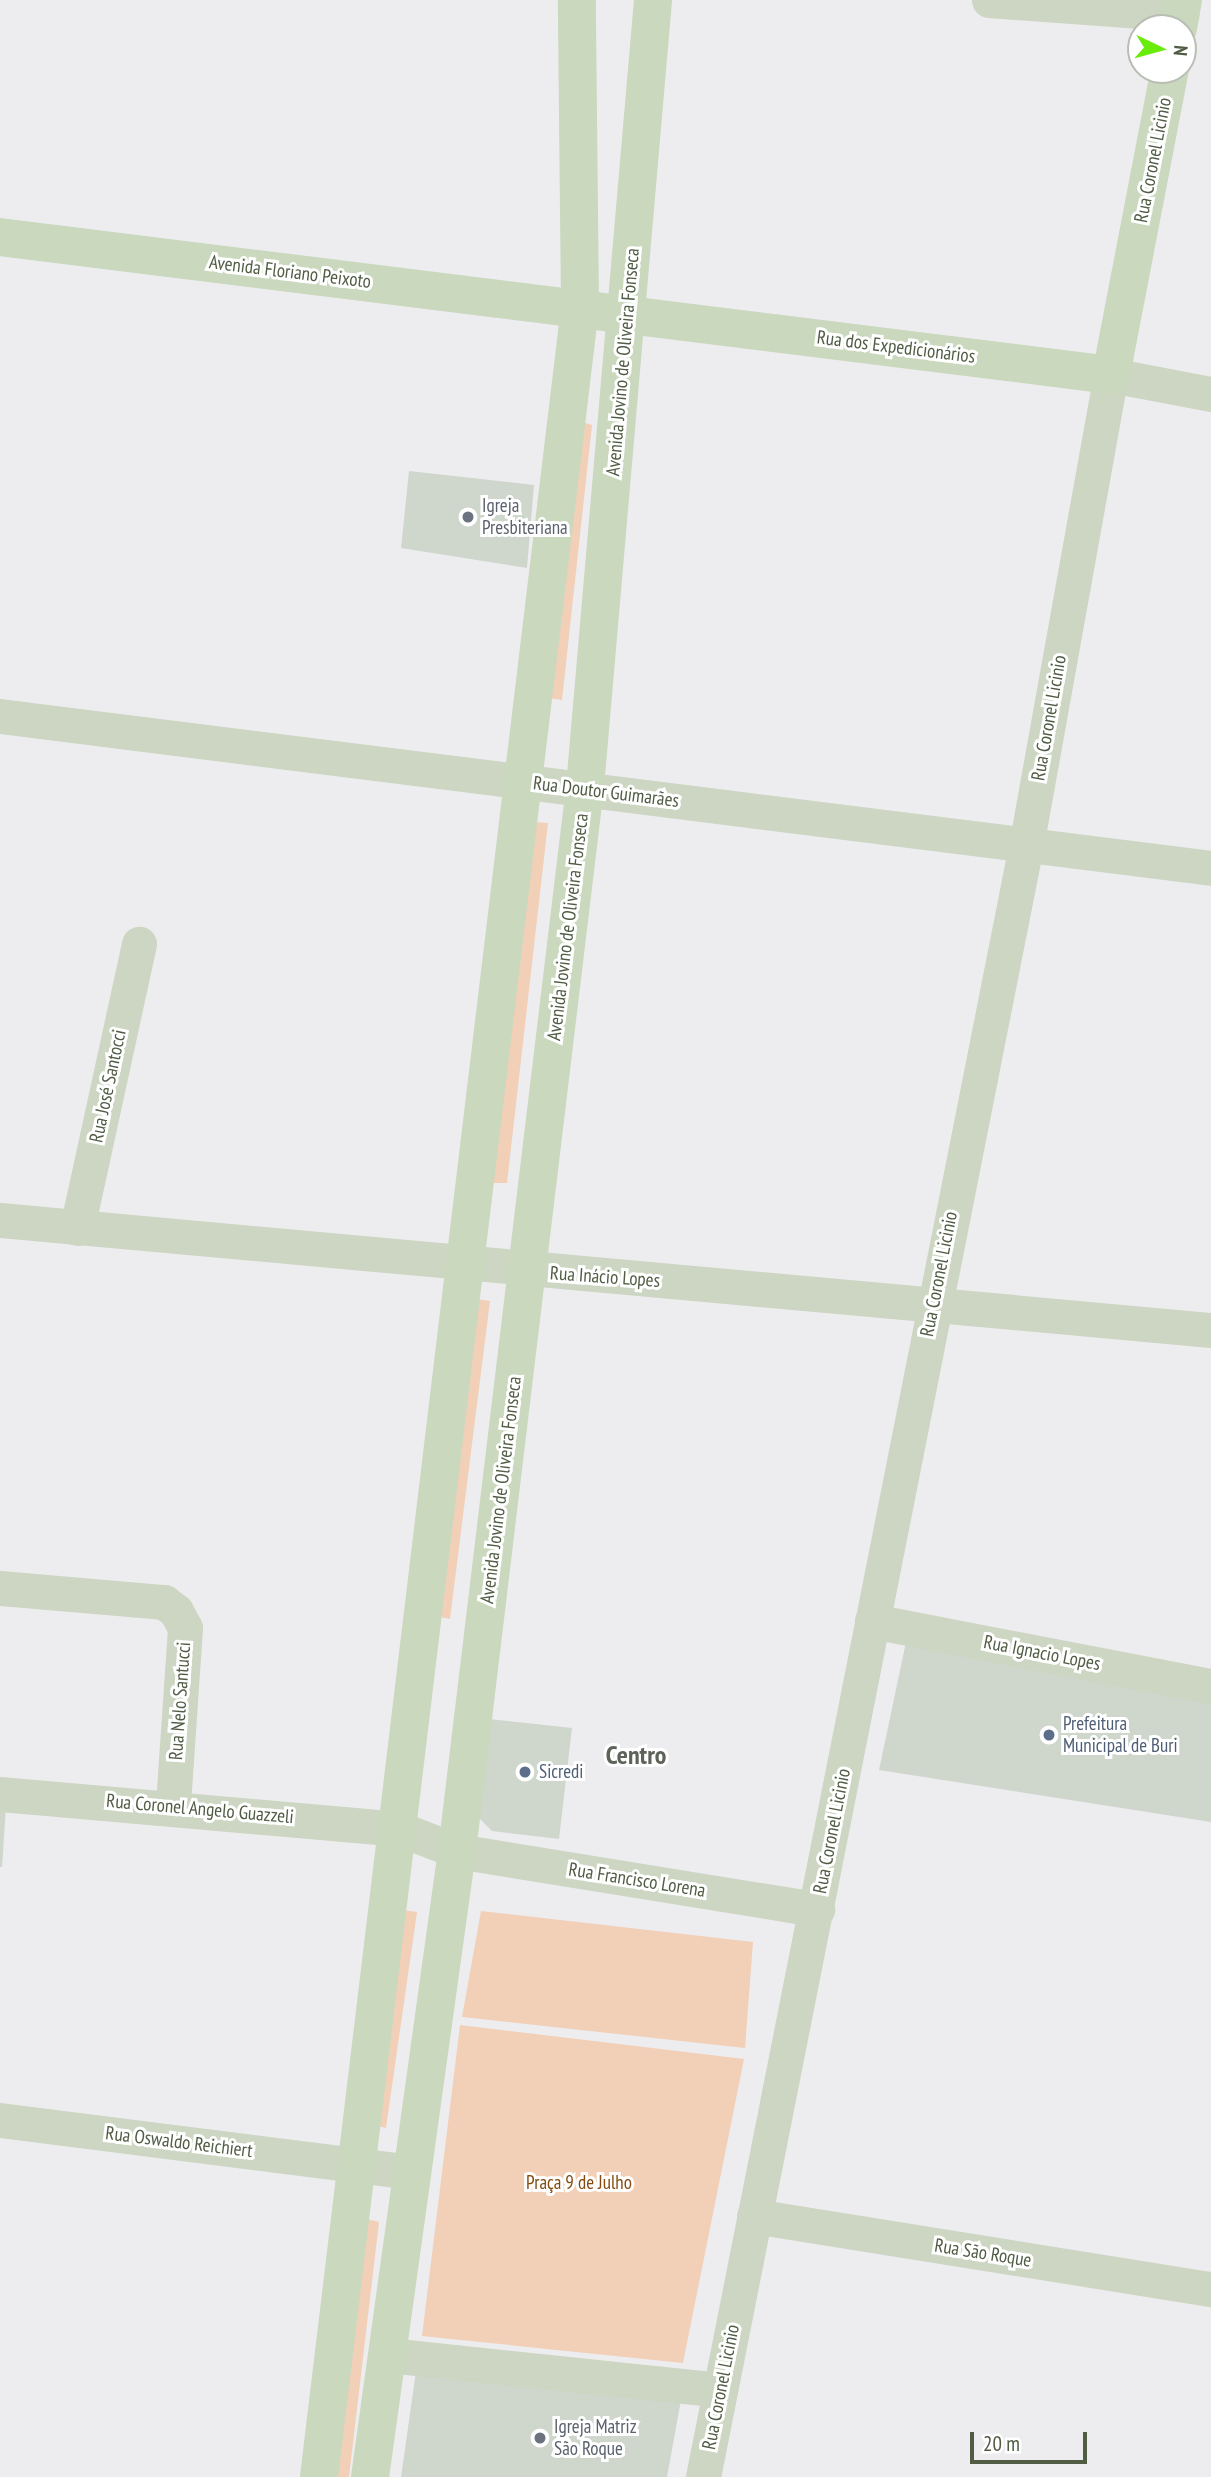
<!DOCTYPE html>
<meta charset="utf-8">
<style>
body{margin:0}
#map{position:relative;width:1211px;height:2477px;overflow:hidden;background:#ededf0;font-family:"PT Sans Narrow",sans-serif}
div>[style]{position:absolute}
.green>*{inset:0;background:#f2cfb7}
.building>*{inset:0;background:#cfd6cc}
.street>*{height:35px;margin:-17.5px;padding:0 17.5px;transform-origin:17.5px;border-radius:17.5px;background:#cdd6c2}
.secondary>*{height:38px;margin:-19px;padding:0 19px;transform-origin:19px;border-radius:19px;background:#cad8be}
.dots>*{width:19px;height:19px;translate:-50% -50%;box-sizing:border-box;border:4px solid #fff;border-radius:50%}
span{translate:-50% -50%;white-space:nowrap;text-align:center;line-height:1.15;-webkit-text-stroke:6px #fff;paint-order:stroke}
.street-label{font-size:19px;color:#505c44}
.worship-label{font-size:19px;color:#5b616d}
.left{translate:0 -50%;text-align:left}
.service-label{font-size:19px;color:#4e5e75}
.park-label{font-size:19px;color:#834b10}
.district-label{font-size:26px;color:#5d6359;font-weight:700}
.north{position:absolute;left:1127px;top:14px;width:70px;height:70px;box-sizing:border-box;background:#fff;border:2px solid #b9beb4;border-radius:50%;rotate:95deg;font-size:19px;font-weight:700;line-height:28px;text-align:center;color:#505c44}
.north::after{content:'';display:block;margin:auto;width:24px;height:32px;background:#6aec0b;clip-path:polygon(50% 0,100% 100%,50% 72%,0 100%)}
.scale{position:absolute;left:970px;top:2432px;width:117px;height:32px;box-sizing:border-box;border:4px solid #505c44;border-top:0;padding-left:9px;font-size:21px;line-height:24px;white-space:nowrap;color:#505c44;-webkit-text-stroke:5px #fff;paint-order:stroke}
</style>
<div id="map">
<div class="green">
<div style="clip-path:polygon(579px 421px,592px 425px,562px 700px,548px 698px)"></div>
<div style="clip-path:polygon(532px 822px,548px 823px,507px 1183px,492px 1183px)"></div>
<div style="clip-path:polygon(476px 1299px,490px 1301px,450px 1619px,434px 1616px)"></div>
<div style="clip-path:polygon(402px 1910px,417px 1912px,386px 2128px,374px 2125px)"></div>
<div style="clip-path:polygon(481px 1911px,753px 1942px,745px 2048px,462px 2017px)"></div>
<div style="clip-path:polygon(460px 2025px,744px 2059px,683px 2363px,422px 2336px)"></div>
<div style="clip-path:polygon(366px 2219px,379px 2222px,349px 2477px,335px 2477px)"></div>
</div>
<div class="building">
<div style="clip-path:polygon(409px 471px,534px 485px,527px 568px,401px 548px)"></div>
<div style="clip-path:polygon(906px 1642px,1211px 1701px,1211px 1822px,879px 1770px)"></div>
<div style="clip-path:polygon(489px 1719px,572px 1728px,559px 1839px,492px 1831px,477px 1816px)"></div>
<div style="clip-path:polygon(0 1806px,6px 1806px,2px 1867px,0 1867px)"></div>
<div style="clip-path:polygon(416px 2371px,681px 2400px,667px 2477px,401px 2477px)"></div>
</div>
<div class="street">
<div style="left:989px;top:0;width:193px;rotate:4.2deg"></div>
<div style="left:0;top:716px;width:1221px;rotate:7.15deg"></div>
<div style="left:0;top:1220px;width:1216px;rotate:5.19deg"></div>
<div style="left:77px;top:1228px;width:291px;rotate:-77.7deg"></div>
<div style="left:0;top:1588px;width:165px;rotate:4.9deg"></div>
<div style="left:164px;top:1602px;width:15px;rotate:37deg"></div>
<div style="left:176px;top:1611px;width:19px;rotate:62deg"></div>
<div style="left:185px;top:1628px;width:178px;rotate:93.9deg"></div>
<div style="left:872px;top:1621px;width:345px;rotate:10.9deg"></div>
<div style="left:0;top:1794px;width:402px;rotate:5deg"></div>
<div style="left:400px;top:1829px;width:61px;rotate:21.1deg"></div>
<div style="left:457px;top:1851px;width:365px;rotate:9.2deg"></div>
<div style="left:0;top:2120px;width:416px;rotate:7.2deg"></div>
<div style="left:754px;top:2216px;width:463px;rotate:9.1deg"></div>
<div style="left:388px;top:2355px;width:334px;rotate:6deg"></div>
<div style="left:703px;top:2477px;width:1663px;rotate:-78.8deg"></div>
<div style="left:1026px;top:846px;width:479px;rotate:-79.8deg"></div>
<div style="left:1111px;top:375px;width:102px;rotate:10.8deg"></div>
</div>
<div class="secondary">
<div style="left:1178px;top:28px;width:28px;rotate:-80deg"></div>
<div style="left:0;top:237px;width:1120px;rotate:7.08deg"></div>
<div style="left:1111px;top:375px;width:311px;rotate:-79.1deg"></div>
<div style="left:319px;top:2477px;width:2187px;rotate:-83.14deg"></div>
<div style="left:580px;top:306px;width:306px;rotate:-90.6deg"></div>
<div style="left:370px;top:2477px;width:632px;rotate:-82.09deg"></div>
<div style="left:457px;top:1851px;width:1072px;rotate:-83.14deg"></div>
<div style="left:585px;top:787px;width:790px;rotate:-85.06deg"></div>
</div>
<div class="dots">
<div style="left:468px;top:517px;background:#6b7280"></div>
<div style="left:1049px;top:1735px;background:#5c6f8a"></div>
<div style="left:525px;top:1772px;background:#5c6f8a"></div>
<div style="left:540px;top:2438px;background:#6b7280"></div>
</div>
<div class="street-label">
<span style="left:1153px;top:160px;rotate:-79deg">Rua Coronel Licinio</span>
<span style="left:290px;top:272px;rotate:7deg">Avenida Floriano Peixoto</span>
<span style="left:896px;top:347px;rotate:7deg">Rua dos Expedicionários</span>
<span style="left:623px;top:362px;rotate:-85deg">Avenida Jovino de Oliveira Fonseca</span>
<span style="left:1049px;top:718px;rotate:-80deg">Rua Coronel Licinio</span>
<span style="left:606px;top:792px;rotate:7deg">Rua Doutor Guimarães</span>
<span style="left:568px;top:927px;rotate:-83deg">Avenida Jovino de Oliveira Fonseca</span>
<span style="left:108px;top:1086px;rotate:-78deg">Rua José Santocci</span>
<span style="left:939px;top:1274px;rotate:-79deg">Rua Coronel Licinio</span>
<span style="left:605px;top:1277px;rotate:4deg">Rua Inácio Lopes</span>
<span style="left:501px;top:1490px;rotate:-83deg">Avenida Jovino de Oliveira Fonseca</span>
<span style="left:1042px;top:1653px;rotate:11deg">Rua Ignacio Lopes</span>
<span style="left:180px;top:1701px;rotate:-86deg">Rua Nelo Santucci</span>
<span style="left:200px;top:1809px;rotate:5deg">Rua Coronel Angelo Guazzeli</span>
<span style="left:832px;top:1831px;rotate:-79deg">Rua Coronel Licinio</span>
<span style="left:637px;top:1880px;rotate:9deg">Rua Francisco Lorena</span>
<span style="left:179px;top:2142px;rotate:7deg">Rua Oswaldo Reichiert</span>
<span style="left:983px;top:2253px;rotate:9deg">Rua São Roque</span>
<span style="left:721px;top:2387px;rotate:-79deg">Rua Coronel Licinio</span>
</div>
<div class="worship-label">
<span class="left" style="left:482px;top:517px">Igreja<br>Presbiteriana</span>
<span class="left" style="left:554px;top:2438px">Igreja Matriz<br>São Roque</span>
</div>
<div class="service-label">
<span class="left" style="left:1063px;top:1735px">Prefeitura<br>Municipal de Buri</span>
<span class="left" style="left:539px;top:1772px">Sicredi</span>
</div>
<div class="park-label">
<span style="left:579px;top:2183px">Praça 9 de Julho</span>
</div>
<div class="district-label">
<span style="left:636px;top:1755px">Centro</span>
</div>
<div class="north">N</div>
<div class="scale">20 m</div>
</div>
